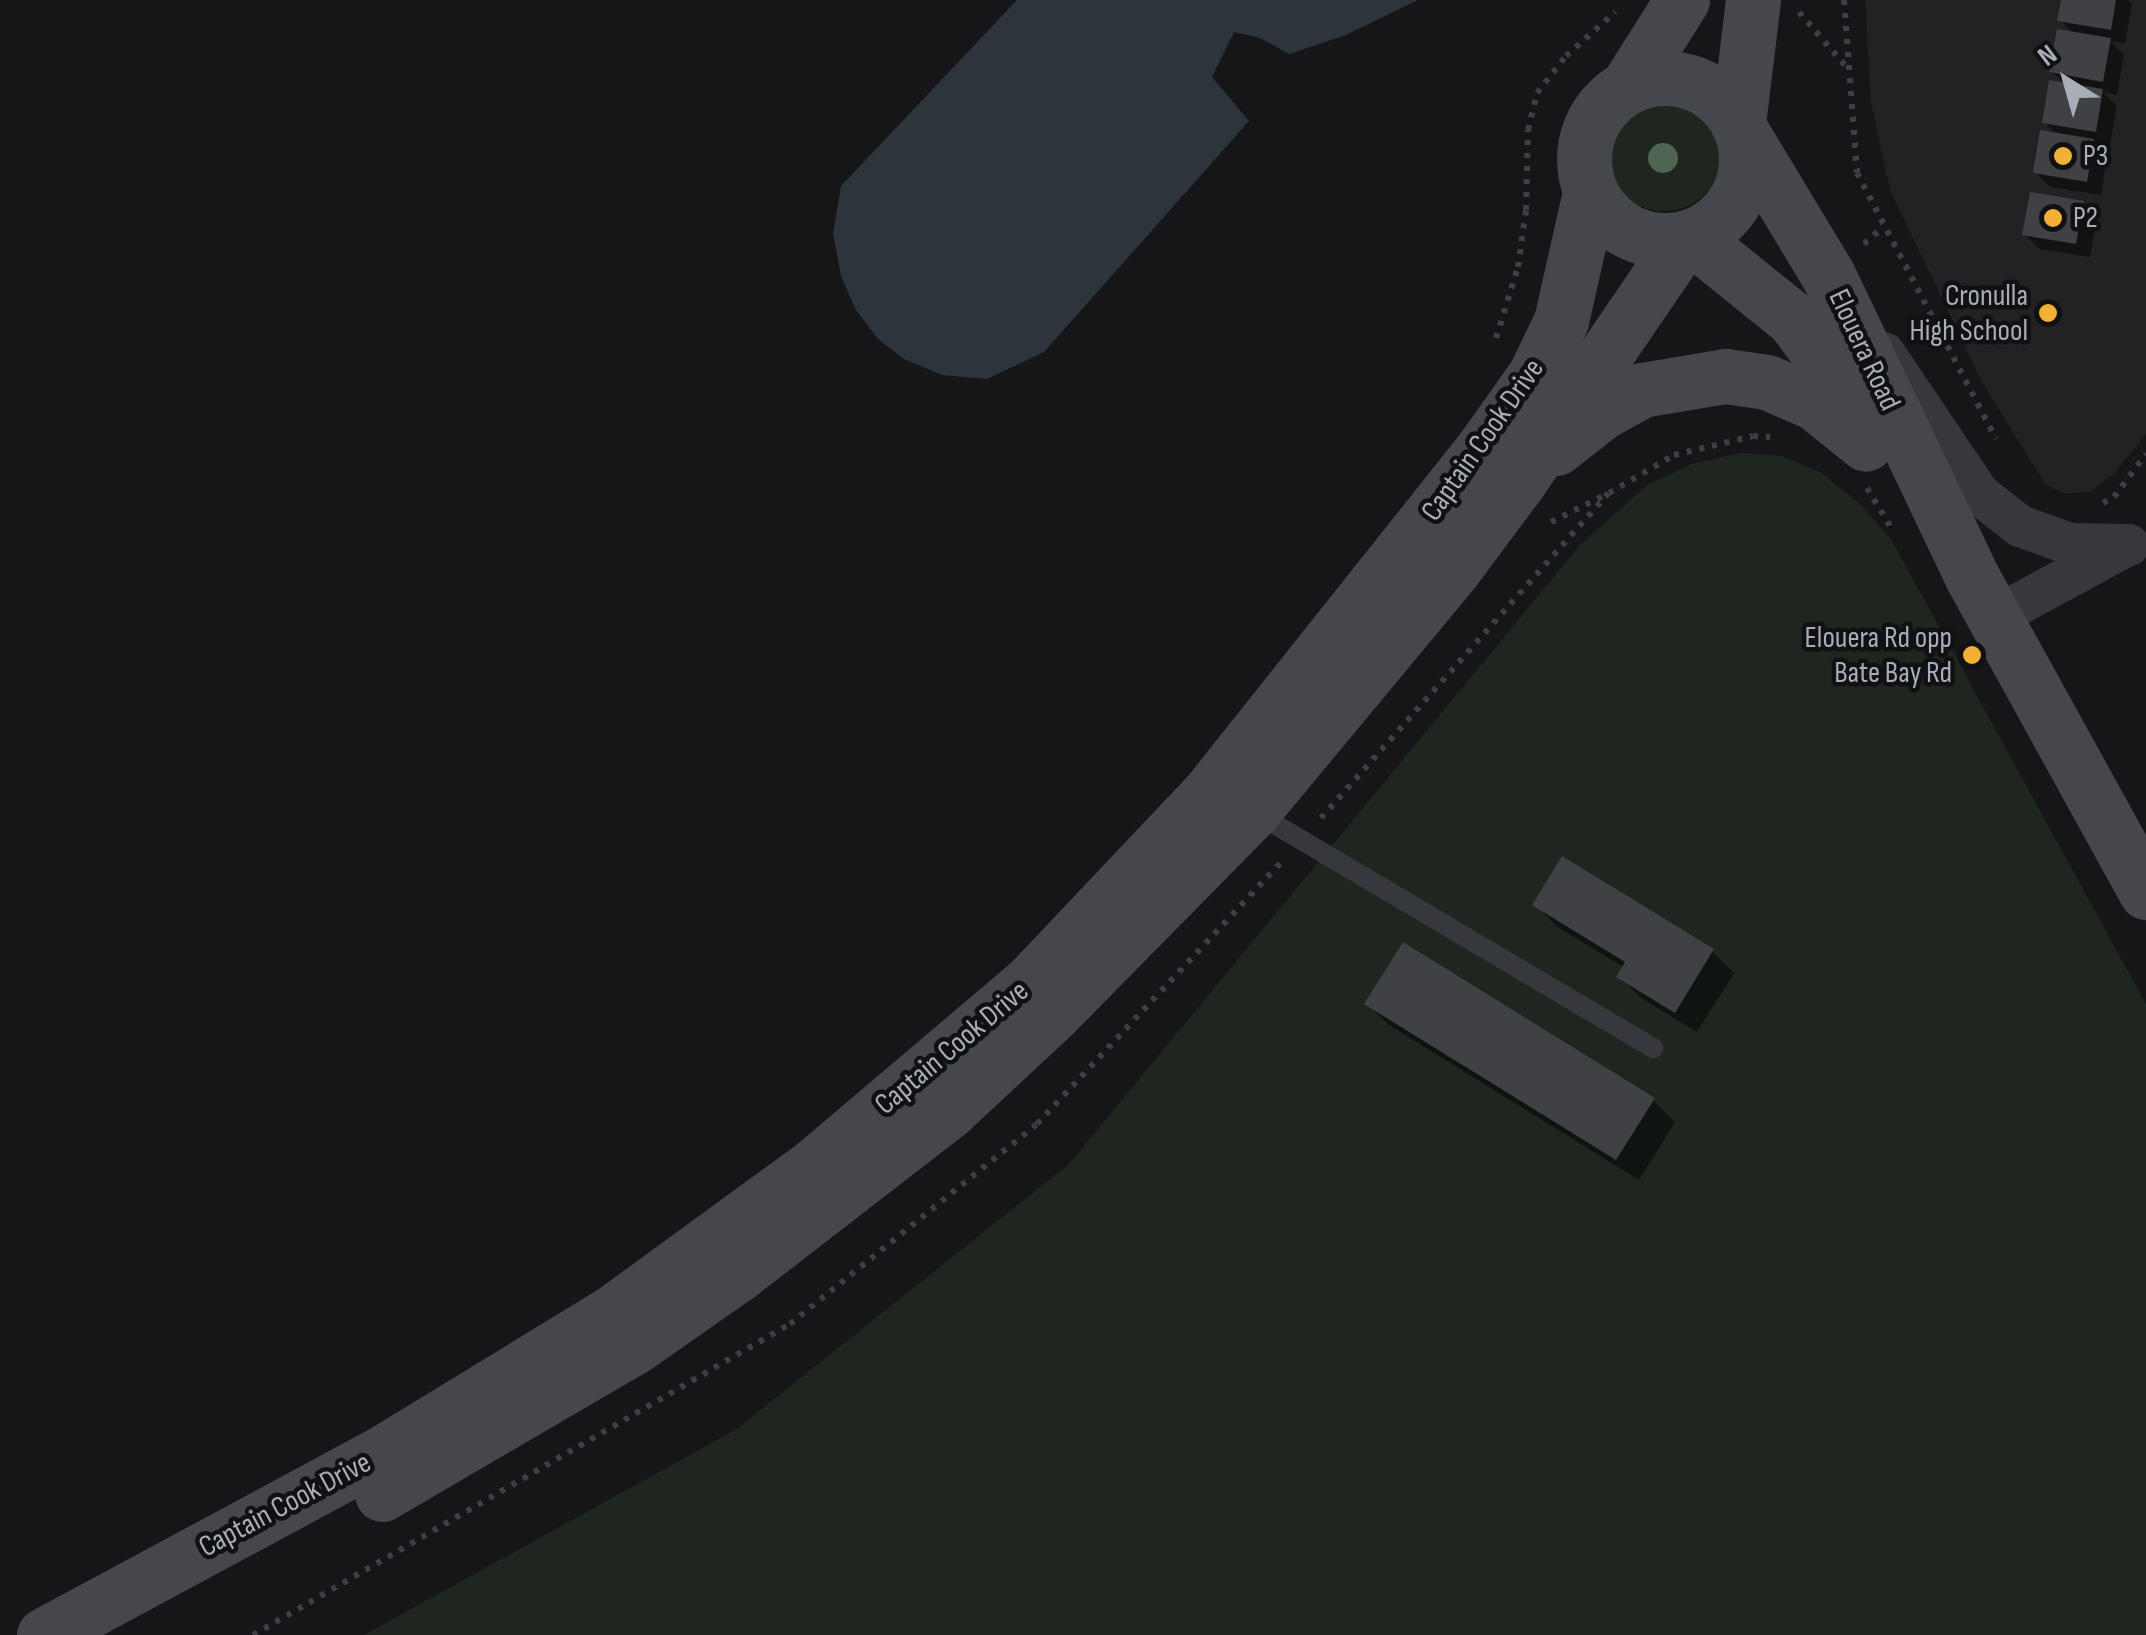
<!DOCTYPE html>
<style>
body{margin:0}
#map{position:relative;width:2146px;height:1635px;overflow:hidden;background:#161618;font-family:"Sofia Sans Condensed",sans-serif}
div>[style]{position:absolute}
.built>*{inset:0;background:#222225}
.green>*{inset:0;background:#1e261f}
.round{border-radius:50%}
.water>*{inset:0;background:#2c353c}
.shadow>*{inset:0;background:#0007}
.building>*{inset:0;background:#404145}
.path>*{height:6px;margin-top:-3px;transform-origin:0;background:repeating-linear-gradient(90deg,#3d3f44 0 5px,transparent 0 13px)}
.lane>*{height:20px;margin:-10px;padding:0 10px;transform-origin:10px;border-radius:10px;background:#37383d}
.street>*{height:42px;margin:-21px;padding:0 21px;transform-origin:21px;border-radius:21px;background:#37383d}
.secondary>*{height:55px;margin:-27.5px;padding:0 27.5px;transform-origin:27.5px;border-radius:27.5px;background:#45474d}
.secondary>.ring{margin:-27.5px;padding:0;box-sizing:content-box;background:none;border:55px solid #45474d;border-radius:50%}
.trees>*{width:30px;height:30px;margin:-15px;border-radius:50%;background:#506452}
.dots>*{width:28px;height:28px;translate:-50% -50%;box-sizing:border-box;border:5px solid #111113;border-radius:50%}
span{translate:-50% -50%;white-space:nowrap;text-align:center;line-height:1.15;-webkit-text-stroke:9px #111113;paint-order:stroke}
.poi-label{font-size:30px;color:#a8adb8}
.left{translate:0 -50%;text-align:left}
.right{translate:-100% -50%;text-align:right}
.street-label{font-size:30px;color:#a8adb8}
.north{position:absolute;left:2016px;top:30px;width:100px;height:100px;-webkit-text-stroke:8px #111113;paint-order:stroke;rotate:323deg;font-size:28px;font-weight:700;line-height:40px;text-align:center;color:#a8adb8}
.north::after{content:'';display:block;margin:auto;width:35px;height:45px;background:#a8adb8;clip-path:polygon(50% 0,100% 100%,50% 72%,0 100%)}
</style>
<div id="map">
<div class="built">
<div style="clip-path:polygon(1865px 0,2146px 0,2146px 434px,2113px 475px,2089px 492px,2065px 494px,2045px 484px,1982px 382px,1890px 190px,1871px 103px)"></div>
</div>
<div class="green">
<div class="round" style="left:1605px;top:93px;width:118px;height:118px"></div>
<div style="clip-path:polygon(1741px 453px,1782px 456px,1820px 472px,1859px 503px,1891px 539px,2146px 1004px,2146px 1635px,364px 1635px,735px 1430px,1069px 1164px,1580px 545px,1647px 485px,1691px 464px)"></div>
</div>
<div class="water">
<div style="clip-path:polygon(1017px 0,1418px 0,1346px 35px,1289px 54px,1260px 38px,1234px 32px,1212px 77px,1249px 121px,1044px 352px,987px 379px,942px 375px,904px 359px,878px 339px,856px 310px,841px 276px,833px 233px,841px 186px)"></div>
</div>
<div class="shadow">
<div style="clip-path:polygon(2063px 0,2128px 0,2132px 4px,2125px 43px,2110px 41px,2124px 55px,2117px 95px,2103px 92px,2117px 106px,2110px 145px,2093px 142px,2107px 156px,2101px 195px,2050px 187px,2035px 172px,2059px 136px,2045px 122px,2066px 85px,2052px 72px,2074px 34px,2060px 21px)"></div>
<div style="clip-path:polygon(2083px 203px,2097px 218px,2090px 257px,2039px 249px,2025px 234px)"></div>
<div style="clip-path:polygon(1535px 904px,1712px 951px,1734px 973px,1697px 1032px,1641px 998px,1620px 977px,1625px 968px,1556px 926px)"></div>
<div style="clip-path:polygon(1367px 1004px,1653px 1100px,1675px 1122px,1639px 1180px,1389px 1025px)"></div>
</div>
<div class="building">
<div style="clip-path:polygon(2061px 0,2116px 0,2111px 30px,2057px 21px)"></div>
<div style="clip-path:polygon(2057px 29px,2111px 38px,2103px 82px,2049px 72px)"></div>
<div style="clip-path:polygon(2049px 80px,2103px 89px,2096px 132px,2042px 123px)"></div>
<div style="clip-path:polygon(2040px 130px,2094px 139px,2087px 182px,2033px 173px)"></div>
<div style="clip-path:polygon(2030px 192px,2084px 201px,2076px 244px,2022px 235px)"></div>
<div style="clip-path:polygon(1562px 856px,1714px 949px,1675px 1013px,1616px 977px,1625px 962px,1532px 905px)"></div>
<div style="clip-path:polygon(1403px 942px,1655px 1098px,1616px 1160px,1364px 1004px)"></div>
</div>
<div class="path">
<div style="left:1844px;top:0;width:173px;rotate:85.7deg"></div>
<div style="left:1857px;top:173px;width:300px;rotate:62.4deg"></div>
<div style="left:1799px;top:12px;width:77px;rotate:49.2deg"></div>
<div style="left:1864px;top:244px;width:24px;rotate:-42deg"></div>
<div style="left:1496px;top:338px;width:74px;rotate:-72.8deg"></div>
<div style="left:1518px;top:267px;width:58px;rotate:-82deg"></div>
<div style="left:1526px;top:210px;width:80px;rotate:-88.6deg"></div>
<div style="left:1528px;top:130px;width:38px;rotate:-76deg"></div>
<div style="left:1537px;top:93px;width:47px;rotate:-51.9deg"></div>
<div style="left:1566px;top:56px;width:66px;rotate:-41.9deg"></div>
<div style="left:1867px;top:488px;width:48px;rotate:58.6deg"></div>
<div style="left:2103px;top:503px;width:13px;rotate:-29deg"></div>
<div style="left:2114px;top:497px;width:54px;rotate:-53.3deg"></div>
<div style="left:1551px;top:522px;width:58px;rotate:-26.6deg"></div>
<div style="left:1321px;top:818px;width:434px;rotate:-48.5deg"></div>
<div style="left:1609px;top:493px;width:75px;rotate:-30.3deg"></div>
<div style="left:1674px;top:455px;width:81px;rotate:-13.5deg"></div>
<div style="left:1753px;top:436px;width:17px;rotate:3deg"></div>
<div style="left:253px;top:1635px;width:621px;rotate:-30.08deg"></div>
<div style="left:790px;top:1324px;width:318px;rotate:-39deg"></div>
<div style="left:1037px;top:1124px;width:361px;rotate:-47deg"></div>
</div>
<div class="lane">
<div style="left:1254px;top:812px;width:464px;rotate:30.6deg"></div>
</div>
<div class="street">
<div style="left:1884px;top:353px;width:170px;rotate:56deg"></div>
<div style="left:1979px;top:494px;width:52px;rotate:38deg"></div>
<div style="left:2020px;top:526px;width:53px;rotate:19.8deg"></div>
<div style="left:2070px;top:544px;width:59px;rotate:1deg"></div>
<div style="left:1995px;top:617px;width:145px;rotate:-28.5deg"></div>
</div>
<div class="secondary">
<div class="ring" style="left:1584px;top:78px;width:107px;height:107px"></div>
<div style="left:1627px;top:87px;width:103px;rotate:-57.7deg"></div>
<div style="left:1738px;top:124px;width:125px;rotate:-83.1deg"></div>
<div style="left:1741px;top:131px;width:168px;rotate:58.9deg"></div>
<div style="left:1828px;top:275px;width:335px;rotate:64.5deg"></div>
<div style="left:1972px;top:577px;width:360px;rotate:61.1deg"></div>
<div style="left:1690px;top:236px;width:134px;rotate:38.9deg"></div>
<div style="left:1794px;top:320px;width:125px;rotate:53.8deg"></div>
<div style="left:1556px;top:448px;width:58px;rotate:-38deg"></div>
<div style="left:1602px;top:412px;width:46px;rotate:-28.8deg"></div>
<div style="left:1642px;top:390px;width:85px;rotate:-9.5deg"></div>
<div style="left:1726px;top:376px;width:41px;rotate:8.3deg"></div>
<div style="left:1767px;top:382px;width:52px;rotate:23.6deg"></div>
<div style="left:1815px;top:403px;width:65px;rotate:38.8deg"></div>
<div style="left:382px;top:1494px;width:292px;rotate:-30.3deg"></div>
<div style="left:634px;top:1347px;width:126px;rotate:-35deg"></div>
<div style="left:737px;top:1275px;width:268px;rotate:-37.7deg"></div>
<div style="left:949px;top:1111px;width:144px;rotate:-43deg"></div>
<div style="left:1054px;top:1013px;width:284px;rotate:-45.4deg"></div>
<div style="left:1253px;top:811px;width:313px;rotate:-50.3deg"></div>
<div style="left:1453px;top:570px;width:112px;rotate:-53.3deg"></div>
<div style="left:1520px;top:480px;width:293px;rotate:-55.7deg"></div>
<div style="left:44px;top:1635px;width:378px;rotate:-28.3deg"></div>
<div style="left:377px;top:1456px;width:273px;rotate:-31.4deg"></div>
<div style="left:610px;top:1314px;width:251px;rotate:-36.1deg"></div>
<div style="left:813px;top:1166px;width:286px;rotate:-40.3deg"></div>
<div style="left:1031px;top:981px;width:257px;rotate:-46.6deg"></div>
<div style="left:1208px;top:794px;width:443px;rotate:-51.5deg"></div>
<div style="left:1484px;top:447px;width:88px;rotate:-54.7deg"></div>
<div style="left:1535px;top:375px;width:60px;rotate:-64.3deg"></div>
<div style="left:1561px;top:321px;width:132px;rotate:-77.3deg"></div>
</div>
<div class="trees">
<div style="left:1663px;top:158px"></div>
</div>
<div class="dots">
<div style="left:2063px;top:156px;background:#f2b134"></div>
<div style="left:2053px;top:218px;background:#f2b134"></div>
<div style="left:2048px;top:313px;background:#f2b134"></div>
<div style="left:1972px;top:655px;background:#f2b134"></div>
</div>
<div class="poi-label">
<span class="left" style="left:2083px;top:156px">P3</span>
<span class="left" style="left:2073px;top:218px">P2</span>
<span class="right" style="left:2028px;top:313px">Cronulla<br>High School</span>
<span class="right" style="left:1952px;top:655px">Elouera Rd opp<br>Bate Bay Rd</span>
</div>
<div class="street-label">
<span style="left:1864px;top:350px;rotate:65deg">Elouera Road</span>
<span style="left:1483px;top:440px;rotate:-55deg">Captain Cook Drive</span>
<span style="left:952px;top:1048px;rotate:-40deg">Captain Cook Drive</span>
<span style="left:285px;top:1505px;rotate:-28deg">Captain Cook Drive</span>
</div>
<div class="north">N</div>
</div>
